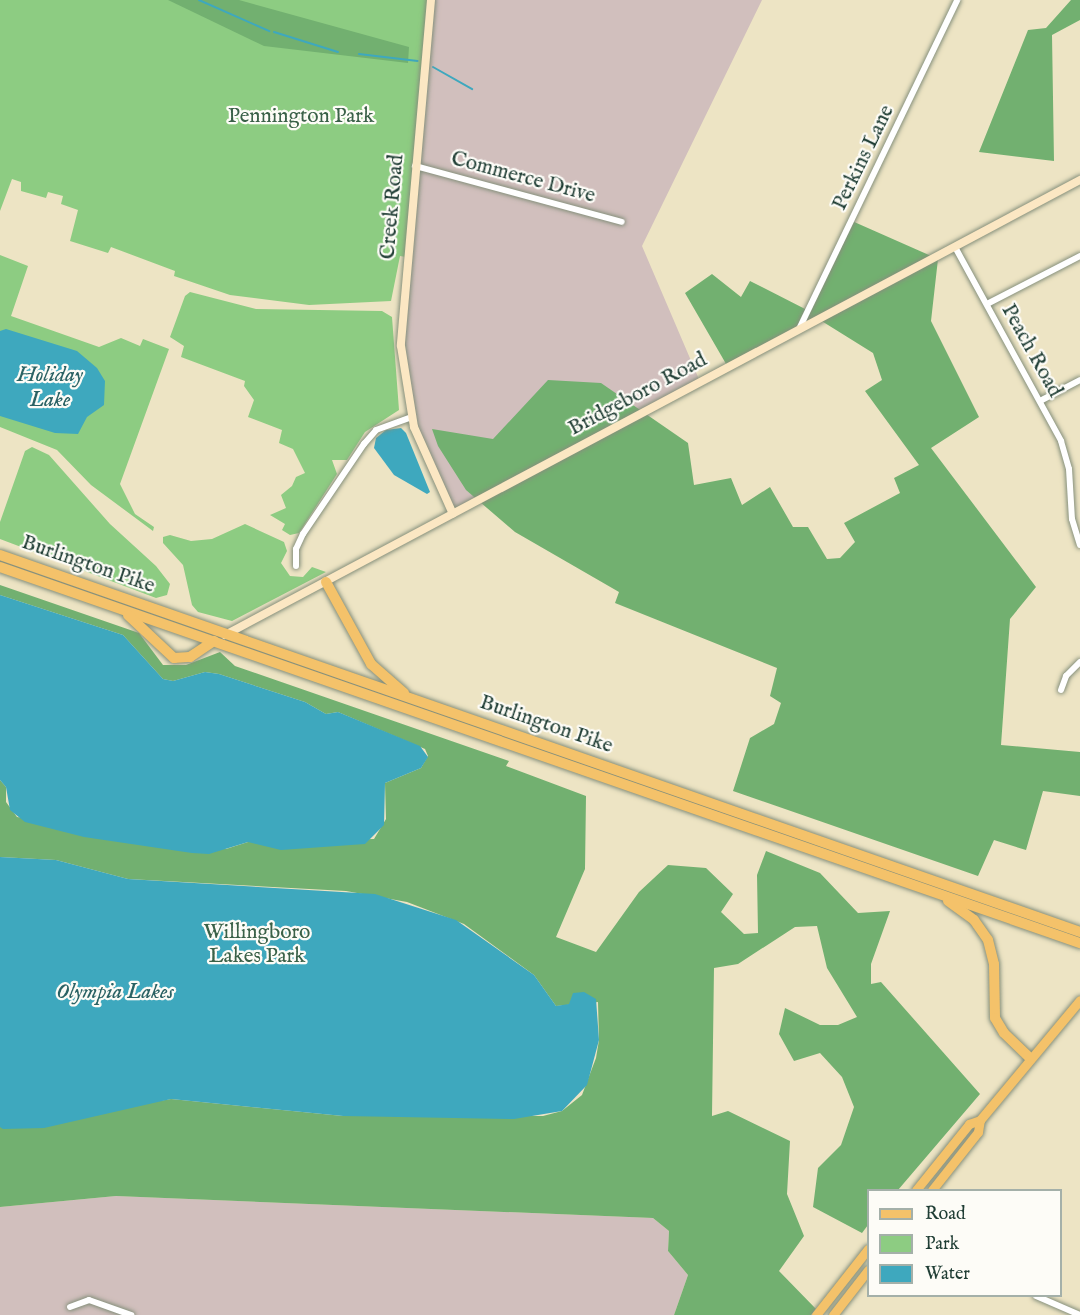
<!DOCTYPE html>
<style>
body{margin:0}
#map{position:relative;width:1080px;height:1315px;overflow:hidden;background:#ede4c4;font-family:"IM FELL English",serif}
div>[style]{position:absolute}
.industrial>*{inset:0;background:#d1bfbd}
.green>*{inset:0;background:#8dcc82}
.forest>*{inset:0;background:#72b070}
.water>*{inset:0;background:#3ea8be}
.stream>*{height:2px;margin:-1px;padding:0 1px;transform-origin:1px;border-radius:1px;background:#3ea8be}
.roads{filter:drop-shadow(0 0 2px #86907c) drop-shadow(0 0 2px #86907c)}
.street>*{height:6px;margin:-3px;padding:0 3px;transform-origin:3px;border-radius:3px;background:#fff}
.secondary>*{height:8px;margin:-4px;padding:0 4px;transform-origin:4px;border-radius:4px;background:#fbe7c3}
.primary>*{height:9px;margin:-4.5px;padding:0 4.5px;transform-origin:4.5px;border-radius:4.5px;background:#f4c26a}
.highway>*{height:10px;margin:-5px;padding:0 5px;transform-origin:5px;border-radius:5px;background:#f4c26a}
span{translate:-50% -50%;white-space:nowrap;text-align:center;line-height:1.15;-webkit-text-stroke:4.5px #fdfcf7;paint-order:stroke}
.park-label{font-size:21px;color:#3a6148}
.street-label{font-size:21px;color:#1f3d34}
.water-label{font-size:22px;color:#2a6264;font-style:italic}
.legend{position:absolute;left:867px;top:1189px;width:195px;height:108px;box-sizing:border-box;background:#fdfcf7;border:2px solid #a4b0a9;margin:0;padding:8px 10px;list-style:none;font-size:18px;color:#1f3d34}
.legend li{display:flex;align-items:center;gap:12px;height:30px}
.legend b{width:30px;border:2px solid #a4b0a9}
</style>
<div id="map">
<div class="industrial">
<div style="clip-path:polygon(431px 0,762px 0,642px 246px,701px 384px,453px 514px,424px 453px,407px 396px,400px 335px)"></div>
<div style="clip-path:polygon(116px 1196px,653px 1218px,669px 1231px,668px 1251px,688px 1275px,674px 1315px,0 1315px,0 1207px)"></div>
</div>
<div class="green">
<div style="clip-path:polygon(0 0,431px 0,406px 257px,400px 256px,391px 301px,309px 305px,230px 295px,174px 276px,175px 271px,111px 247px,108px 253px,70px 241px,78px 210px,61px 204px,63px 196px,48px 192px,46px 198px,21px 191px,21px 182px,12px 179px,0 211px)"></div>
<div style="clip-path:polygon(0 255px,28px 266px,11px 316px,99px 347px,121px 338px,140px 346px,143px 339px,169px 349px,120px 484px,135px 514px,154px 527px,153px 531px,91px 485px,57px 450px,0 427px)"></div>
<div style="clip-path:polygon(190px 292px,256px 309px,382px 311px,392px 317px,399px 410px,365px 432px,347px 460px,332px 460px,337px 474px,299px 533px,290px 535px,282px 530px,285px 524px,270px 515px,286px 508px,281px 495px,292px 486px,296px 477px,305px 473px,293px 449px,279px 443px,282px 430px,248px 417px,254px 400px,244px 386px,245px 381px,181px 357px,184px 346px,170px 337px,185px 296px)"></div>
<div style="clip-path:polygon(32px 447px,49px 455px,110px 524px,156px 566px,170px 584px,167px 595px,156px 598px,0 539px,0 522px,25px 451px)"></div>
<div style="clip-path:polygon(245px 524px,284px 542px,287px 551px,281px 563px,290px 576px,303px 577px,312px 567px,326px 572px,232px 621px,198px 612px,192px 605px,183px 565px,163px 543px,163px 537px,170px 535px,191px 541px,212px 539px)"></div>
</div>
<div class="forest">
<div style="clip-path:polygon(168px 0,239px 0,409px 47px,408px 63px,264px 46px)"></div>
<div style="clip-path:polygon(1071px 0,1080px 0,1080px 20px,1052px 35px,1054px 161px,979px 152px,1028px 30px,1046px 28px)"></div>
<div style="clip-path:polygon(852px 221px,938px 259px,931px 321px,979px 417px,931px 448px,1036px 587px,1010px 619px,1001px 745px,1080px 752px,1080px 796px,1043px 791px,1026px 850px,994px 840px,978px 876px,733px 791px,750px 738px,774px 724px,781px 703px,770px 696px,777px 668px,615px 603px,619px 592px,515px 532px,466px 490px,438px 446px,432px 429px,493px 439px,548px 380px,601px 383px,688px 443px,694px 485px,731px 478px,742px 505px,770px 487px,793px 527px,808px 527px,827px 559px,840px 558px,855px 542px,844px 523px,900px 493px,894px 478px,919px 465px,865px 391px,882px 380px,873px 353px,820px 320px,729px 369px,685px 293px,712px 274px,741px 297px,750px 281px,809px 311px)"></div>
<div style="clip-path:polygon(0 585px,139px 633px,163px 665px,186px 665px,220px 652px,235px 666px,509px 761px,506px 766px,586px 796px,585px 869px,556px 937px,596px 952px,639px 892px,668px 865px,706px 868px,733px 894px,721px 912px,744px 934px,758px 933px,757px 875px,766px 851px,820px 873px,858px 913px,890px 911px,871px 964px,871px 984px,881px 982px,980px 1094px,898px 1190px,868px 1190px,868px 1225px,862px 1233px,813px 1207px,818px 1168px,841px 1145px,854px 1107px,842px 1077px,820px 1053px,794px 1061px,779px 1034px,785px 1008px,820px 1025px,838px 1025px,857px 1017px,827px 968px,817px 926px,795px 927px,738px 964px,714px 968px,712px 1116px,728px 1111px,790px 1141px,787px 1194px,804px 1236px,779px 1271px,816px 1309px,811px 1315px,674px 1315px,688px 1275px,668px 1251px,669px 1231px,653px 1218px,116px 1196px,0 1207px,0 1127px,171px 1099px,343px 1116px,543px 1116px,562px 1111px,582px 1095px,596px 1058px,599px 1040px,598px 1002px,556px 1006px,534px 975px,464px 924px,407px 902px,346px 891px,128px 879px,56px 860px,0 857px,0 780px,6px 787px,6px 802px,17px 817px,226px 849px,248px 842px,374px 839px,386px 819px,385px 783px,421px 768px,428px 756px,425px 749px,338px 712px,326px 714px,305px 702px,219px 674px,205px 672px,173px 681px,163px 679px,123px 635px,0 595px)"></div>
</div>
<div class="water">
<div style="clip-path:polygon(6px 329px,77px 351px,97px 368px,105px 381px,104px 405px,87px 417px,78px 434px,55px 433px,0 416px,0 331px)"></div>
<div style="clip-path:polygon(401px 428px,406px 433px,430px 492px,427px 494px,394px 475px,374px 448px,376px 438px,386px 430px)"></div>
<div style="clip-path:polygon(0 595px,123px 635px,163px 679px,173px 681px,205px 672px,219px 674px,305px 702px,326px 714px,338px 712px,420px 746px,428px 757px,421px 768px,385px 783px,384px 825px,365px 844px,281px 850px,248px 842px,209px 854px,192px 853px,84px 837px,25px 822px,10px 810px,6px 787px,0 780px)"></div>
<div style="clip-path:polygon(0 857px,56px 860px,128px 879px,375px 894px,456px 920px,534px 975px,556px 1006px,569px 1004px,573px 993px,584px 992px,596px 999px,599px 1040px,587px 1085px,562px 1111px,514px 1119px,343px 1116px,171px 1099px,44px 1128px,3px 1129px,0 1127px)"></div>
</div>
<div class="stream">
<div style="left:199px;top:0;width:77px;rotate:23.9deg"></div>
<div style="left:274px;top:32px;width:67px;rotate:17.4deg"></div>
<div style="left:359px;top:54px;width:59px;rotate:6.8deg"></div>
<div style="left:433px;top:67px;width:45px;rotate:29.4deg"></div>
</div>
<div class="roads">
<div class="street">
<div style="left:415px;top:166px;width:214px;rotate:15.1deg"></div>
<div style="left:955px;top:247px;width:221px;rotate:61.3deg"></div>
<div style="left:1061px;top:441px;width:29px;rotate:74deg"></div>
<div style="left:1069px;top:469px;width:50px;rotate:86.6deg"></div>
<div style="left:1072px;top:519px;width:27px;rotate:73deg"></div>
<div style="left:987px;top:304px;width:105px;rotate:-27.3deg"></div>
<div style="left:799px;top:329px;width:365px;rotate:-64.3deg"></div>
<div style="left:1040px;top:401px;width:45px;rotate:-27.7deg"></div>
<div style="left:296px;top:566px;width:17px;rotate:-90deg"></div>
<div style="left:296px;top:549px;width:17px;rotate:-65deg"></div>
<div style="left:303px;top:534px;width:109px;rotate:-55.9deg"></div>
<div style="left:364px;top:444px;width:18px;rotate:-49deg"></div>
<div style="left:376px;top:430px;width:37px;rotate:-20deg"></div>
<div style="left:1061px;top:690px;width:15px;rotate:-70deg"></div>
<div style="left:1066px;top:676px;width:20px;rotate:-45deg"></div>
<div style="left:1036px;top:1296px;width:48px;rotate:23.4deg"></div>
<div style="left:70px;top:1307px;width:20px;rotate:-20deg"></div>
<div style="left:89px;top:1300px;width:45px;rotate:19.7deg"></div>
</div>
<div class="secondary">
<div style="left:431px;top:0;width:347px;rotate:95deg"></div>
<div style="left:401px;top:346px;width:82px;rotate:80.9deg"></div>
<div style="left:414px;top:427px;width:95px;rotate:65.9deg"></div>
<div style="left:225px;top:635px;width:969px;rotate:-28.02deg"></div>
</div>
<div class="primary">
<div style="left:916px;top:1190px;width:85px;rotate:-51.2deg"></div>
<div style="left:969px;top:1124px;width:12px;rotate:-20deg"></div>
<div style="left:932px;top:1190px;width:74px;rotate:-51.6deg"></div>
<div style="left:978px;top:1132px;width:12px;rotate:-81deg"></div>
<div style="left:980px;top:1120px;width:156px;rotate:-50.2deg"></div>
<div style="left:816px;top:1315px;width:84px;rotate:-51.8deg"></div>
<div style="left:833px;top:1315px;width:57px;rotate:-52.1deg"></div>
</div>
<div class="highway">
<div style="left:0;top:555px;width:1144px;rotate:19.24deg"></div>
<div style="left:0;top:567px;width:1144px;rotate:19.2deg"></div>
<div style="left:326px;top:582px;width:94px;rotate:61.2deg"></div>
<div style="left:371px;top:664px;width:44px;rotate:41.3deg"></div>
<div style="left:128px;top:615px;width:63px;rotate:43.1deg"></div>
<div style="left:174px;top:658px;width:16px;rotate:-4deg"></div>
<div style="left:190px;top:657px;width:29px;rotate:-34deg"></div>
<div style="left:948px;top:901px;width:32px;rotate:36deg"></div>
<div style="left:974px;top:920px;width:24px;rotate:55deg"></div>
<div style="left:988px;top:940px;width:25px;rotate:76deg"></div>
<div style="left:994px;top:964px;width:54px;rotate:88.9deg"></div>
<div style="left:995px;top:1018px;width:17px;rotate:59deg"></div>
<div style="left:1004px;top:1033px;width:37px;rotate:44deg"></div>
</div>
</div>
<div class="park-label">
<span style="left:301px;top:117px">Pennington Park</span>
<span style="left:257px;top:945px">Willingboro<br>Lakes Park</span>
</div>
<div class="street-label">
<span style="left:864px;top:158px;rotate:-64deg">Perkins Lane</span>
<span style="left:523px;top:178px;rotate:15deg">Commerce Drive</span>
<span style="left:393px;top:207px;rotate:-85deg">Creek Road</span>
<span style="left:1031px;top:351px;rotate:61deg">Peach Road</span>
<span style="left:638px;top:395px;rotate:-28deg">Bridgeboro Road</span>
<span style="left:88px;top:565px;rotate:19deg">Burlington Pike</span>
<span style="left:546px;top:725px;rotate:19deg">Burlington Pike</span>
</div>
<div class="water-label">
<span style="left:50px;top:388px">Holiday<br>Lake</span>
<span style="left:115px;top:993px">Olympia Lakes</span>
</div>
<ul class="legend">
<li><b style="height:8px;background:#f4c26a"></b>Road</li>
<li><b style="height:16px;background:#8dcc82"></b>Park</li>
<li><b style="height:16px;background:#3ea8be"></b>Water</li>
</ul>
</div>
